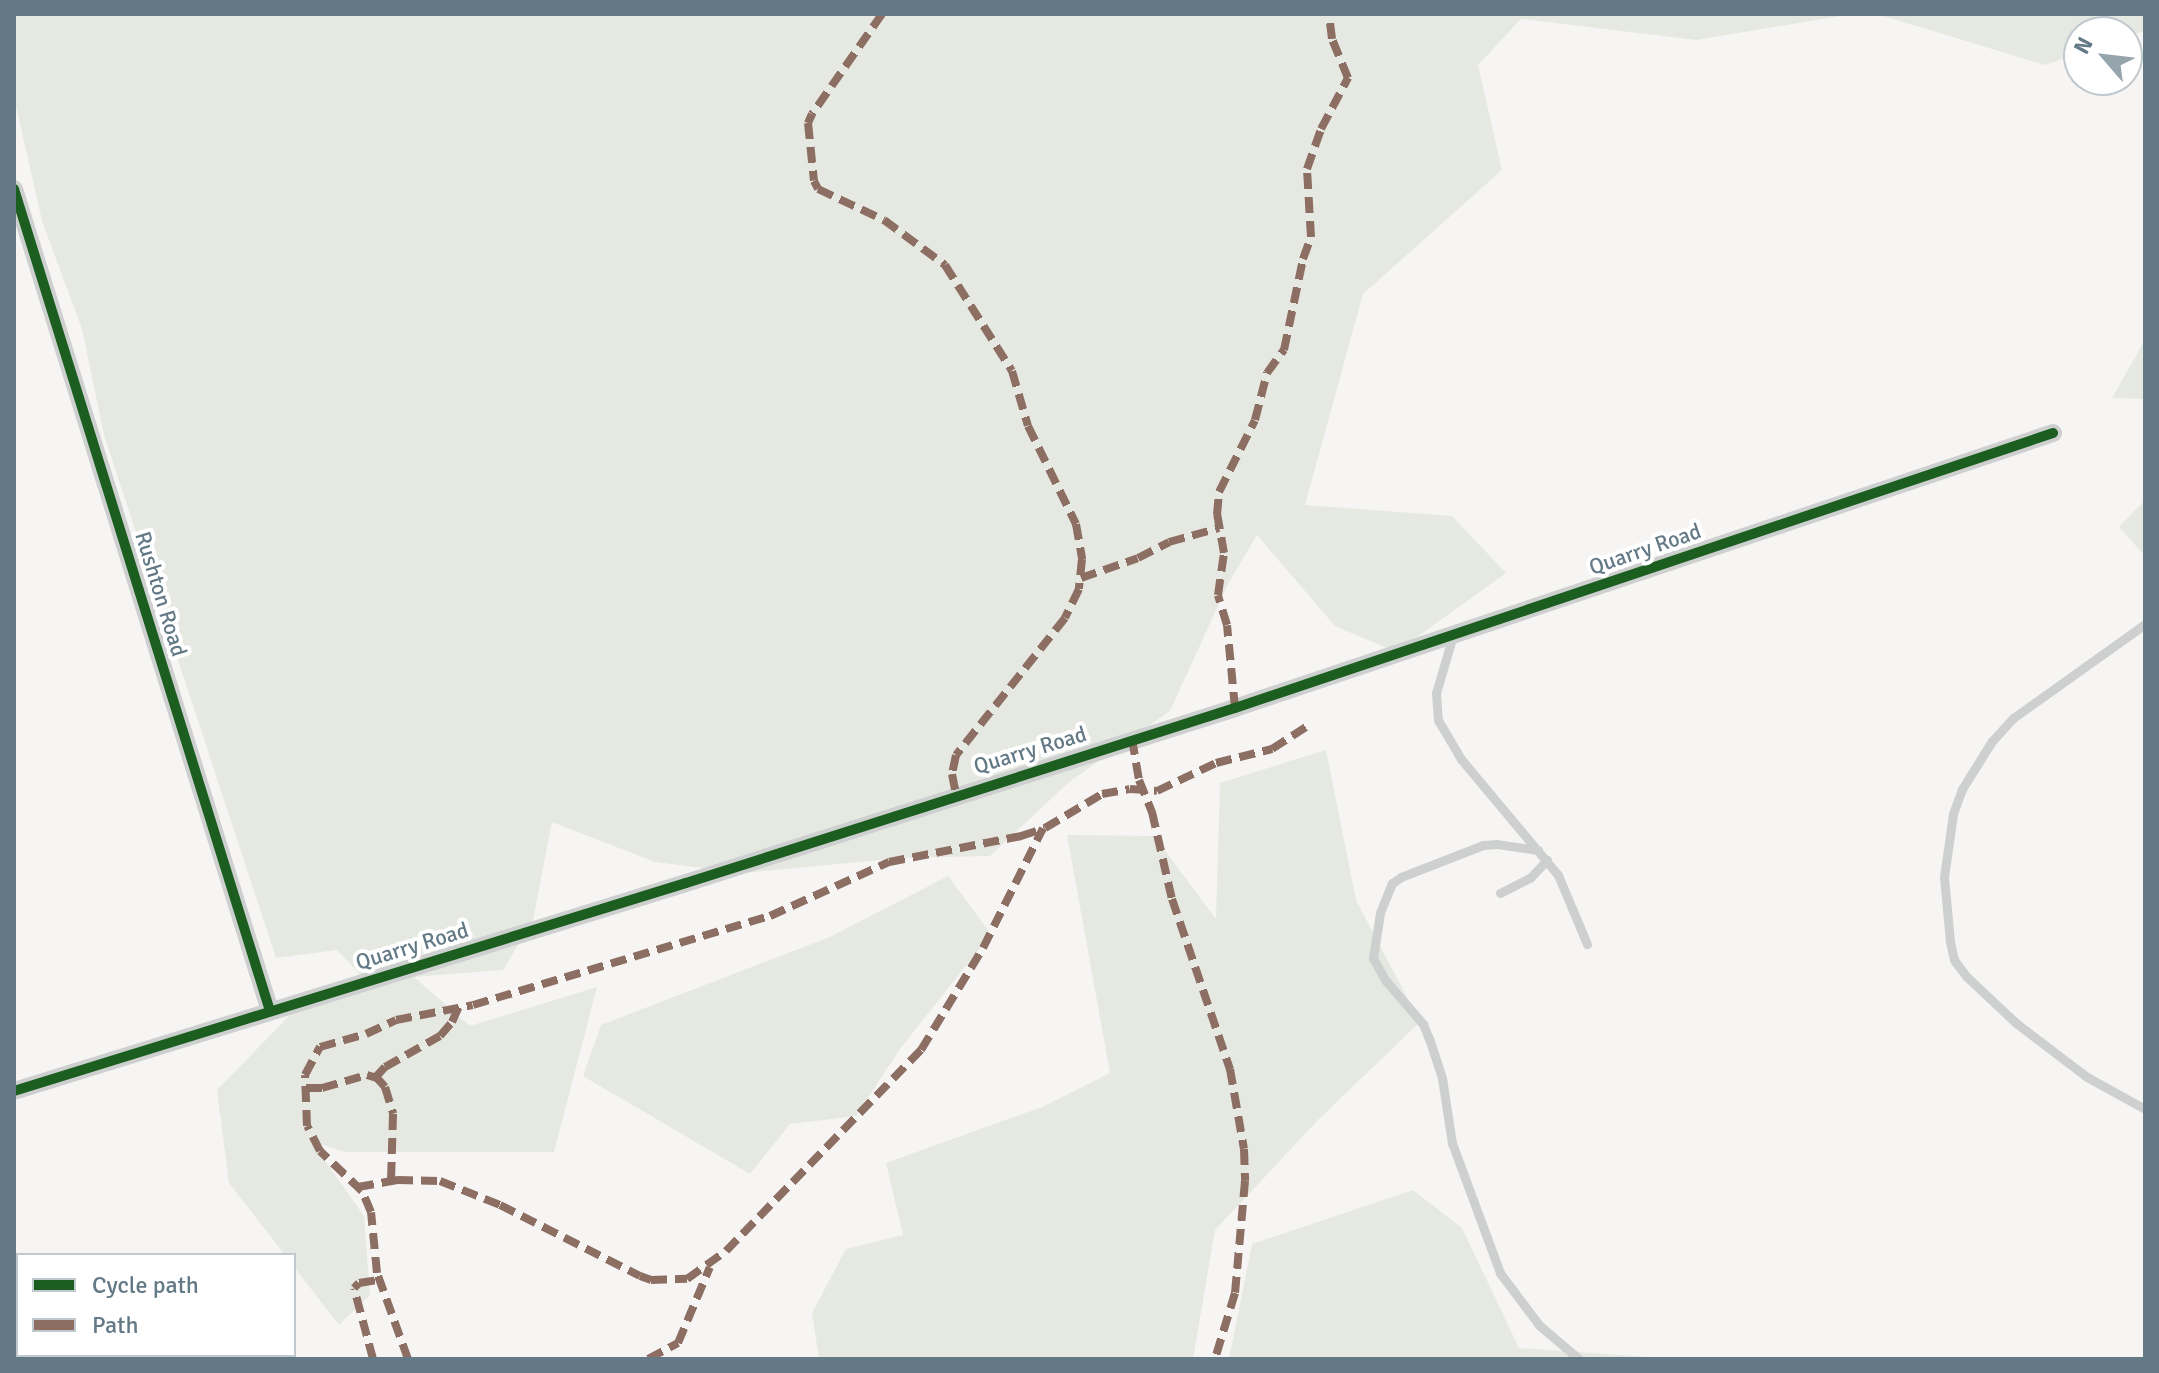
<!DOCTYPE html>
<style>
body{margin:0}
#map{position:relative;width:2159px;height:1373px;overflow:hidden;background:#f6f5f3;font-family:Signika,sans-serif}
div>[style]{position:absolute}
.green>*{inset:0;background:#e6e9e1}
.lane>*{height:9px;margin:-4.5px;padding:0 4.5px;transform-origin:4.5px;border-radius:4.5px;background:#ced0d0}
.street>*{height:18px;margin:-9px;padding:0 9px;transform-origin:9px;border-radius:9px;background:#ced0d0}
.quiet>*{height:8px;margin-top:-4px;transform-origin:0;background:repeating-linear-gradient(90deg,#8d6e63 0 16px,transparent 0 24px)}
.cycleway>*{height:10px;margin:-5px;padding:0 5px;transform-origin:5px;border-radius:5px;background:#1b5e20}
span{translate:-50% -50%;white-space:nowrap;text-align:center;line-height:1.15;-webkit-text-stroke:8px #fff;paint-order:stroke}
.street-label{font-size:22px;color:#637986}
.frame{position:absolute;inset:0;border:16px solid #637986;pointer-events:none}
.legend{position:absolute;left:16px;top:1253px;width:280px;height:104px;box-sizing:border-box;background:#fff;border:2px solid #c1c9cf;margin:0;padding:10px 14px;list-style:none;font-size:24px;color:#637986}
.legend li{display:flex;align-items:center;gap:16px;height:40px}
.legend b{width:40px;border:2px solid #c1c9cf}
.north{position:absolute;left:2063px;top:16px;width:80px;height:80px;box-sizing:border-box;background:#fff;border:2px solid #c1c9cf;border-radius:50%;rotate:298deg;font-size:22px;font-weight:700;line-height:32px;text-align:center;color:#637986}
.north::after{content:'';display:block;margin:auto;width:28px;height:36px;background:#96a4ac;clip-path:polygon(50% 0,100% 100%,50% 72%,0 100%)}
</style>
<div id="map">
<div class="green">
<div style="clip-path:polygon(14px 14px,1853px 14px,1696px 40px,1521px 19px,1478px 65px,1502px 170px,1363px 294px,1305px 505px,1452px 516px,1506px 573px,1396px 652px,1335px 626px,1257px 535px,1228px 584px,1170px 711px,1069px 782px,990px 856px,901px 858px,743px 873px,655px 862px,552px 822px,533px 920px,503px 970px,414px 977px,470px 1026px,597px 987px,554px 1152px,345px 1152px,311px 1141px,364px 1216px,370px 1295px,339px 1325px,294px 1267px,294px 1255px,285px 1255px,229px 1183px,217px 1090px,301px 1004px,371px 986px,337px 950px,276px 958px,104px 435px,82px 329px,42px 221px,14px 97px)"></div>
<div style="clip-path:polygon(1877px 14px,2145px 14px,2145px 31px,2127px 37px,2127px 32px,2079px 32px,2079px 53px,2045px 65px)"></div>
<div style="clip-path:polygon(2145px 340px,2145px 399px,2112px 398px)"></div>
<div style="clip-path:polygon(2145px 500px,2145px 556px,2119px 527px)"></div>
<div style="clip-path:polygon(1326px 750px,1356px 900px,1420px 1022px,1318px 1120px,1215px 1230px,1193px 1359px,819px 1359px,812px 1313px,846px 1249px,903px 1235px,886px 1163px,1042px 1107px,1110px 1073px,1067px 835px,1154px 836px,1216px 919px,1220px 783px)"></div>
<div style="clip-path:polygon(948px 876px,991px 934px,900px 1049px,856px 1116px,790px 1124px,750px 1174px,583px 1076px,601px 1025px,830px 937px)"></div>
<div style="clip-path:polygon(1413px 1190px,1462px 1228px,1519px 1348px,1679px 1359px,1229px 1359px,1252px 1244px)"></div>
</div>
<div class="lane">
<div style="left:2145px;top:624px;width:162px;rotate:144.5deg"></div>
<div style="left:2013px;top:718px;width:31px;rotate:132deg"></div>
<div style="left:1992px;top:741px;width:57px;rotate:122deg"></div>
<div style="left:1962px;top:789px;width:27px;rotate:110deg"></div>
<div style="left:1953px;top:814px;width:64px;rotate:98.1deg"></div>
<div style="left:1944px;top:877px;width:65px;rotate:84.7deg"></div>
<div style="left:1950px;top:942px;width:18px;rotate:77deg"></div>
<div style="left:1954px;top:960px;width:21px;rotate:53deg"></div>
<div style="left:1967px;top:977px;width:67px;rotate:43.2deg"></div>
<div style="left:2016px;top:1023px;width:89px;rotate:37.3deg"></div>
<div style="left:2087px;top:1077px;width:66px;rotate:28.9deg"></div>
<div style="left:1453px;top:635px;width:60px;rotate:106.3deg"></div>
<div style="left:1436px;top:693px;width:27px;rotate:86deg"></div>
<div style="left:1438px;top:720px;width:45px;rotate:59.5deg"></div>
<div style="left:1461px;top:759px;width:151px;rotate:50.1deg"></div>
<div style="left:1558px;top:875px;width:75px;rotate:67.2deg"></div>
<div style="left:1538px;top:850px;width:41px;rotate:-171.7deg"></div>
<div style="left:1497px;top:844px;width:14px;rotate:176deg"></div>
<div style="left:1483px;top:845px;width:88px;rotate:158.7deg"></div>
<div style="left:1401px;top:877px;width:11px;rotate:146deg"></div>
<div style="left:1392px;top:883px;width:32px;rotate:112deg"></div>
<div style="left:1380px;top:913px;width:46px;rotate:98.8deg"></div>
<div style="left:1373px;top:958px;width:26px;rotate:61deg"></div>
<div style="left:1386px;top:981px;width:57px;rotate:49.3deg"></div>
<div style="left:1423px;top:1024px;width:18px;rotate:68deg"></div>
<div style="left:1430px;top:1041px;width:39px;rotate:72deg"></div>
<div style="left:1442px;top:1078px;width:66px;rotate:81.3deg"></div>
<div style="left:1452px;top:1143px;width:139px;rotate:69.7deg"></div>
<div style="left:1500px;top:1273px;width:65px;rotate:53.1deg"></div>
<div style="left:1539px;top:1325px;width:52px;rotate:40.4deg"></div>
<div style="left:1500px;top:893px;width:34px;rotate:-27deg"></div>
<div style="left:1530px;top:878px;width:25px;rotate:-47deg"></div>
</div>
<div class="street">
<div style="left:14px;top:189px;width:861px;rotate:72.7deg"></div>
<div style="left:14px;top:1091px;width:703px;rotate:-17.2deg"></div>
<div style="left:686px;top:883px;width:576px;rotate:-17.68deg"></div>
<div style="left:1235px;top:708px;width:863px;rotate:-18.58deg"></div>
</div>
<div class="quiet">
<div style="left:882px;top:14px;width:122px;rotate:125deg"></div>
<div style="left:812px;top:114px;width:10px;rotate:114deg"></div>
<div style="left:808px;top:123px;width:58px;rotate:84.1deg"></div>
<div style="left:814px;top:181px;width:9px;rotate:63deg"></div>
<div style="left:818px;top:189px;width:73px;rotate:25.2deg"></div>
<div style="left:884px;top:220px;width:76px;rotate:36.4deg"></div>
<div style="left:945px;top:265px;width:125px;rotate:57.7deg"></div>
<div style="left:1012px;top:371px;width:57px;rotate:73.8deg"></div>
<div style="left:1028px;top:426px;width:109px;rotate:63.9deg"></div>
<div style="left:1076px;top:524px;width:36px;rotate:80deg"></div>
<div style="left:1082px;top:559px;width:30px;rotate:96deg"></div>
<div style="left:1079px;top:589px;width:32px;rotate:116deg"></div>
<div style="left:1065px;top:618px;width:175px;rotate:128.5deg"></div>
<div style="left:956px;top:755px;width:19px;rotate:102deg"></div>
<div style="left:952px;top:774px;width:21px;rotate:79deg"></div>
<div style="left:1081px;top:578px;width:60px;rotate:-19.3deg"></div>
<div style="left:1138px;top:558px;width:35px;rotate:-27deg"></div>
<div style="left:1169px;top:542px;width:52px;rotate:-15.6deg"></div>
<div style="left:1235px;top:708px;width:83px;rotate:-95.5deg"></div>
<div style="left:1227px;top:625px;width:31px;rotate:-107deg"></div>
<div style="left:1218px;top:595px;width:42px;rotate:-81.9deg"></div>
<div style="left:1224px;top:553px;width:39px;rotate:-100deg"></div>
<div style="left:1217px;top:515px;width:23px;rotate:-85deg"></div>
<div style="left:1219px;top:492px;width:80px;rotate:-63.4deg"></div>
<div style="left:1255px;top:420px;width:49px;rotate:-75.7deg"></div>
<div style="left:1267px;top:373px;width:29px;rotate:-54deg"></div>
<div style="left:1284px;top:350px;width:93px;rotate:-78.2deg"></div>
<div style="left:1303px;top:259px;width:23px;rotate:-70deg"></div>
<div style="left:1311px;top:237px;width:68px;rotate:-93.4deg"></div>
<div style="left:1307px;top:169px;width:42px;rotate:-70.7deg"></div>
<div style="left:1321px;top:129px;width:58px;rotate:-62.1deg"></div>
<div style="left:1348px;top:78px;width:42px;rotate:-112.3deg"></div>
<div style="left:1332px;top:39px;width:25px;rotate:-97deg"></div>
<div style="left:1132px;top:739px;width:42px;rotate:80.3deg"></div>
<div style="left:1139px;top:780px;width:35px;rotate:68deg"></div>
<div style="left:1152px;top:812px;width:89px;rotate:77.1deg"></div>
<div style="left:1172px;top:899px;width:180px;rotate:71.2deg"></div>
<div style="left:1230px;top:1069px;width:81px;rotate:80.1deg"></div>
<div style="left:1244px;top:1149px;width:32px;rotate:88deg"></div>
<div style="left:1245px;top:1181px;width:112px;rotate:95.1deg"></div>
<div style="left:1235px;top:1293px;width:69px;rotate:106.9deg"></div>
<div style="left:375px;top:1078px;width:15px;rotate:-48deg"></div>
<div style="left:385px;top:1067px;width:63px;rotate:-29.4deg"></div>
<div style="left:440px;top:1036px;width:18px;rotate:-49deg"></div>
<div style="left:452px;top:1022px;width:17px;rotate:-66deg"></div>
<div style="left:306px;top:1088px;width:16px"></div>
<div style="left:322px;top:1088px;width:47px;rotate:-16.1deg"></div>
<div style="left:367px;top:1075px;width:10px;rotate:17deg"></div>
<div style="left:377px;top:1078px;width:12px;rotate:48deg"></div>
<div style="left:385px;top:1087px;width:28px;rotate:73deg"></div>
<div style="left:393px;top:1114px;width:67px;rotate:91.7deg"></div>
<div style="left:358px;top:1187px;width:40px;rotate:-10deg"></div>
<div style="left:397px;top:1180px;width:43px;rotate:1.3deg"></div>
<div style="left:440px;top:1181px;width:65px;rotate:21.8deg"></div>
<div style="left:500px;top:1205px;width:157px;rotate:26.9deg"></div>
<div style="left:640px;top:1276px;width:12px;rotate:20deg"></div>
<div style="left:651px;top:1280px;width:36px;rotate:-2deg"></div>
<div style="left:687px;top:1279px;width:48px;rotate:-35.7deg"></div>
<div style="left:726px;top:1251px;width:280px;rotate:-45.9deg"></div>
<div style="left:921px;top:1050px;width:119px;rotate:-58.7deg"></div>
<div style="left:983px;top:948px;width:134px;rotate:-63.4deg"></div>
<div style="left:373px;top:1359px;width:73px;rotate:-105deg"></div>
<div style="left:354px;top:1288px;width:7px;rotate:-45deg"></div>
<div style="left:359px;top:1283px;width:20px;rotate:-9deg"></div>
<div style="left:408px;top:1359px;width:91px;rotate:-109.8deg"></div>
<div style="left:377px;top:1273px;width:61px;rotate:-95.6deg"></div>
<div style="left:371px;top:1212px;width:23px;rotate:-113deg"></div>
<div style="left:362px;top:1191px;width:58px;rotate:-136.4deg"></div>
<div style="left:320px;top:1151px;width:28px;rotate:-117deg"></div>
<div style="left:307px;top:1126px;width:51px;rotate:-92.2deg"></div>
<div style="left:305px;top:1075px;width:32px;rotate:-62deg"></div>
<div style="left:320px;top:1047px;width:48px;rotate:-15.8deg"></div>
<div style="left:366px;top:1034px;width:33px;rotate:-25deg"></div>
<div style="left:396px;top:1020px;width:78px;rotate:-11deg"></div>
<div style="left:473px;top:1005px;width:310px;rotate:-16.7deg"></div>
<div style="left:770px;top:916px;width:131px;rotate:-24.4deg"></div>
<div style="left:889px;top:862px;width:135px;rotate:-11.1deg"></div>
<div style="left:1021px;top:836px;width:25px;rotate:-18deg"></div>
<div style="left:1045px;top:828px;width:66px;rotate:-30.8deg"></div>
<div style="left:1102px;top:794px;width:28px;rotate:-10deg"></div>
<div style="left:1130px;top:789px;width:27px;rotate:4deg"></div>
<div style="left:1157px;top:791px;width:65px;rotate:-25.4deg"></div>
<div style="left:1216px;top:763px;width:58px;rotate:-14deg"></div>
<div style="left:1272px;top:749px;width:44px;rotate:-33deg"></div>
<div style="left:648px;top:1359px;width:34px;rotate:-28deg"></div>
<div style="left:678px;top:1343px;width:82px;rotate:-67.2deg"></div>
</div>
<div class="cycleway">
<div style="left:14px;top:189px;width:861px;rotate:72.7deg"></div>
<div style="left:14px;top:1091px;width:703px;rotate:-17.2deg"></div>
<div style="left:686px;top:883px;width:576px;rotate:-17.68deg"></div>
<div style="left:1235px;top:708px;width:863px;rotate:-18.58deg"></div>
</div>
<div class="street-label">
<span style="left:1645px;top:549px;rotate:-19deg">Quarry Road</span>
<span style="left:161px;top:594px;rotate:73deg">Rushton Road</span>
<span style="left:1030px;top:750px;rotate:-17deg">Quarry Road</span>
<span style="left:412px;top:946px;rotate:-17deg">Quarry Road</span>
</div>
<div class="frame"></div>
<ul class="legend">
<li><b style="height:10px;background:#1b5e20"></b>Cycle path</li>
<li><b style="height:10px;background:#8d6e63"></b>Path</li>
</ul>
<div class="north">N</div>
</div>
